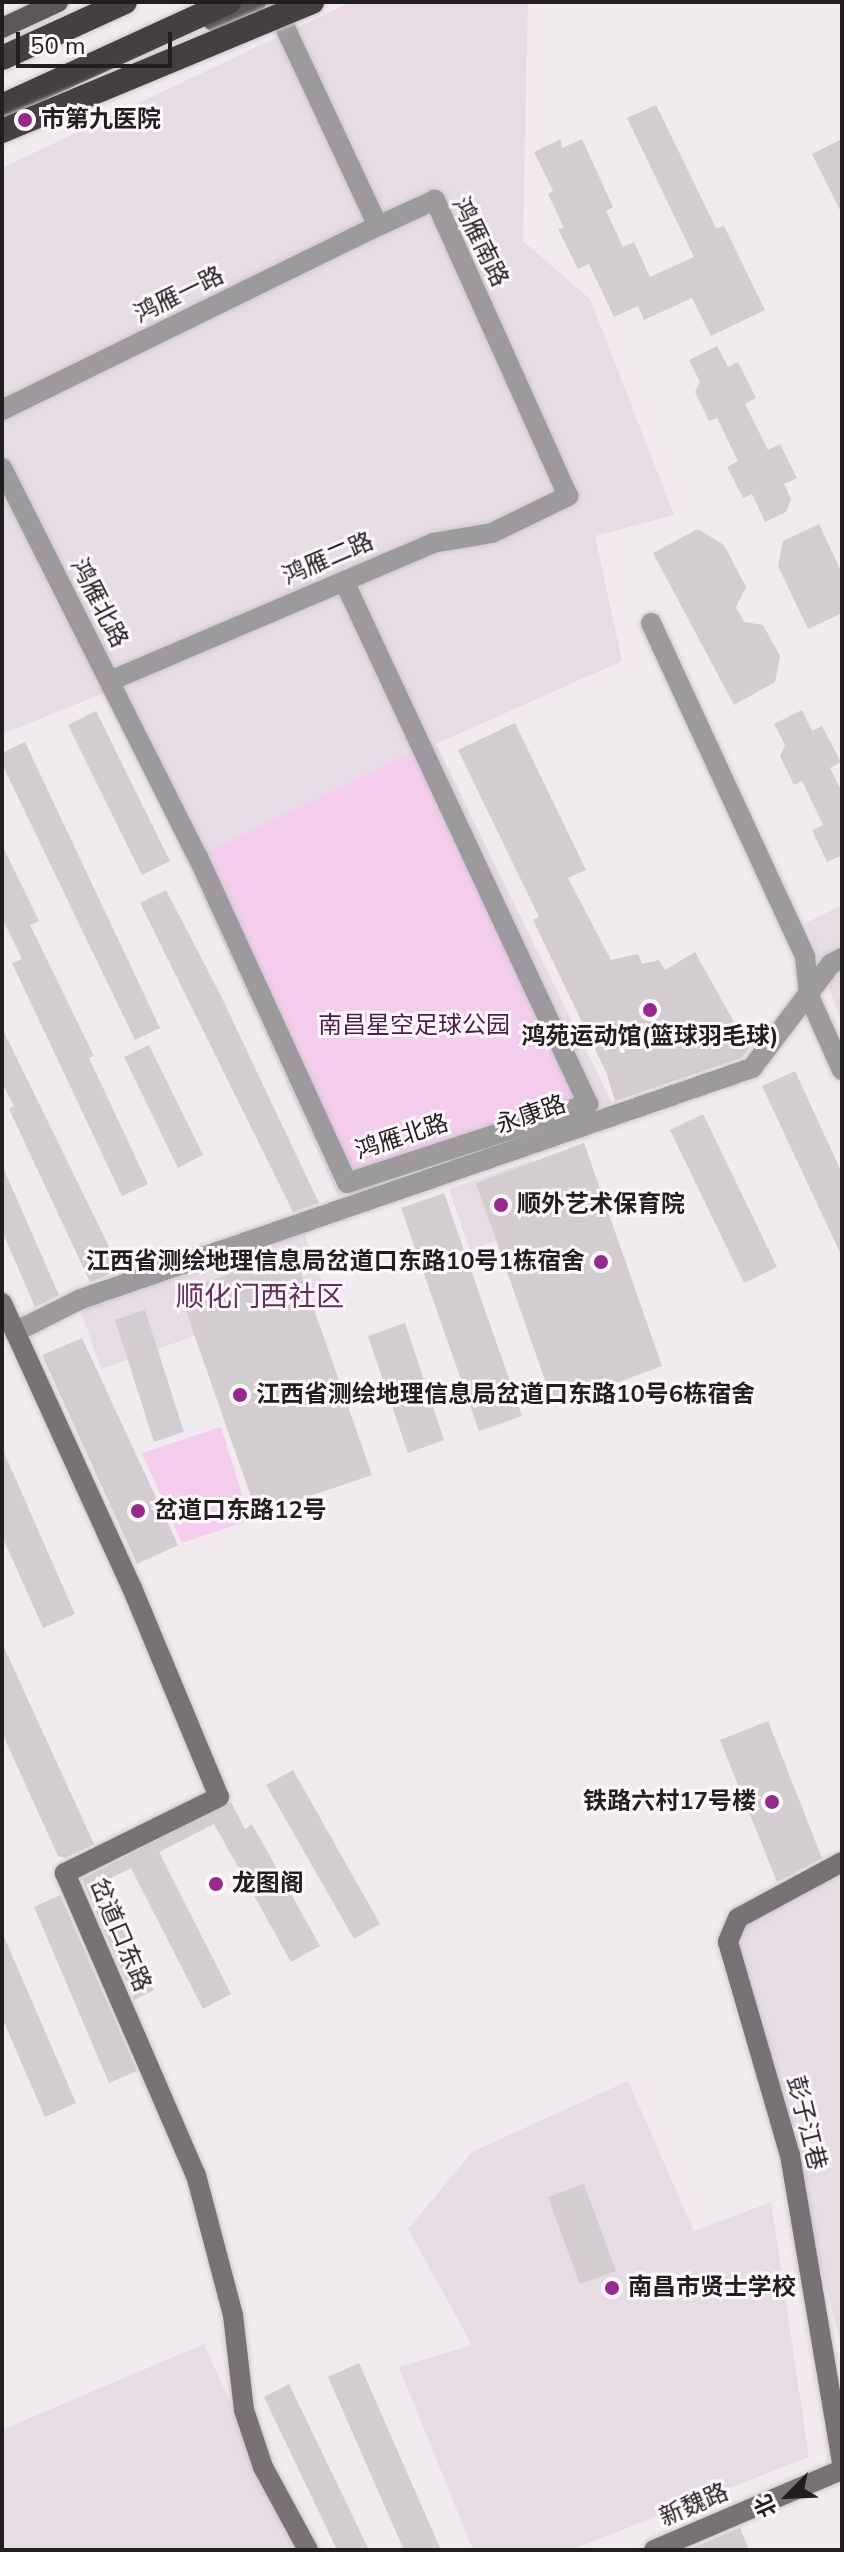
<!DOCTYPE html>
<meta charset="utf-8">
<style>
body{margin:0}
#map{position:relative;width:844px;height:2552px;overflow:hidden;background:#f1ebf0;font-family:"Nunito Sans","Noto Sans SC",sans-serif}
div>[style]{position:absolute}
.built>*{inset:0;background:#e7dbe4}
.green>*{inset:0;background:#f4cced}
.building>*{inset:0;background:#d2cdd1}
.roads{filter:drop-shadow(0 0 2px #cbc6ca) drop-shadow(0 0 2px #cbc6ca)}
.street>*{height:20px;margin:-10px;padding:0 10px;transform-origin:10px;border-radius:10px;background:#9c9a9c}
.secondary>*{height:20px;margin:-10px;padding:0 10px;transform-origin:10px;border-radius:10px;background:#767275}
.primary>*{height:20px;margin:-10px;padding:0 10px;transform-origin:10px;border-radius:10px;background:#5b575a}
.highway>*{height:24px;margin:-12px;padding:0 12px;transform-origin:12px;border-radius:12px;background:#443f43}
.bridges{filter:drop-shadow(0 0 2px #cbc6ca) drop-shadow(0 0 2px #cbc6ca)}
.highway-bridge>*{height:24px;margin:-12px;padding:0 12px;transform-origin:12px;border-radius:12px;background:#443f43}
.dots>*{width:22px;height:22px;translate:-50% -50%;box-sizing:border-box;border:4px solid #fef8fd;border-radius:50%}
span{translate:-50% -50%;white-space:nowrap;text-align:center;line-height:1.15;-webkit-text-stroke:6px #fef8fd;paint-order:stroke}
.poi-label{font-size:24px;color:#201e1f;font-weight:700}
.left{translate:0 -50%;text-align:left}
.right{translate:-100% -50%;text-align:right}
.street-label{font-size:24px;color:#201e1f}
.park-label{font-size:24px;color:#4d1c48}
.quarter-label{font-size:28px;color:#632e5c}
.frame{position:absolute;inset:0;border:4px solid #201e1f;pointer-events:none}
.north{position:absolute;left:748px;top:2456px;width:80px;height:80px;-webkit-text-stroke:6px #fef8fd;paint-order:stroke;rotate:246deg;font-size:22px;font-weight:700;line-height:32px;text-align:center;color:#201e1f}
.north::after{content:'';display:block;margin:auto;width:28px;height:36px;background:#201e1f;clip-path:polygon(50% 0,100% 100%,50% 72%,0 100%)}
.scale{position:absolute;left:16px;top:32px;width:156px;height:36px;box-sizing:border-box;border:4px solid #201e1f;border-top:0;padding-left:10px;font-size:24px;line-height:28px;white-space:nowrap;color:#201e1f;-webkit-text-stroke:6px #fef8fd;paint-order:stroke}
</style>
<div id="map">
<div class="built">
<div style="clip-path:polygon(351px 2px,528px 2px,523px 241px,590px 299px,674px 515px,595px 536px,622px 661px,436px 744px,612px 1103px,338px 1196px,109px 691px,2px 734px,2px 168px)"></div>
<div style="clip-path:polygon(842px 905px,842px 1024px,806px 923px)"></div>
<div style="clip-path:polygon(532px 1160px,553px 1221px,470px 1250px,449px 1189px)"></div>
<div style="clip-path:polygon(302px 1227px,325px 1290px,101px 1369px,79px 1306px)"></div>
<div style="clip-path:polygon(842px 1874px,842px 2349px,734px 1930px)"></div>
<div style="clip-path:polygon(628px 2081px,694px 2231px,771px 2202px,809px 2457px,571px 2550px,473px 2550px,399px 2367px,472px 2345px,408px 2229px,472px 2152px)"></div>
<div style="clip-path:polygon(204px 2344px,297px 2550px,2px 2550px,2px 2430px)"></div>
</div>
<div class="green">
<div style="clip-path:polygon(413px 752px,577px 1097px,352px 1172px,209px 851px)"></div>
<div style="clip-path:polygon(221px 1427px,250px 1520px,182px 1543px,142px 1453px)"></div>
</div>
<div class="building">
<div style="clip-path:polygon(656px 105px,716px 228px,724px 226px,765px 310px,711px 336px,692px 298px,644px 320px,638px 306px,614px 317px,589px 264px,578px 269px,558px 229px,564px 228px,548px 194px,553px 191px,534px 152px,561px 139px,562px 148px,582px 139px,613px 207px,606px 211px,623px 247px,634px 242px,650px 277px,694px 257px,627px 118px)"></div>
<div style="clip-path:polygon(842px 139px,842px 214px,812px 154px)"></div>
<div style="clip-path:polygon(717px 346px,728px 367px,738px 362px,756px 398px,745px 404px,768px 450px,780px 444px,797px 478px,784px 484px,791px 499px,786px 512px,765px 522px,752px 494px,743px 498px,727px 467px,738px 461px,717px 418px,709px 421px,695px 392px,700px 382px,689px 360px)"></div>
<div style="clip-path:polygon(819px 524px,842px 573px,842px 613px,808px 629px,778px 566px,783px 541px)"></div>
<div style="clip-path:polygon(698px 529px,724px 545px,746px 587px,736px 607px,744px 622px,763px 625px,780px 656px,775px 682px,734px 705px,653px 553px)"></div>
<div style="clip-path:polygon(802px 710px,812px 731px,822px 726px,841px 762px,830px 768px,842px 792px,842px 855px,827px 862px,812px 830px,823px 825px,802px 781px,794px 785px,780px 756px,785px 745px,774px 724px)"></div>
<div style="clip-path:polygon(96px 711px,170px 861px,142px 875px,68px 725px)"></div>
<div style="clip-path:polygon(515px 723px,586px 870px,568px 878px,611px 960px,638px 954px,642px 964px,659px 960px,665px 970px,695px 952px,749px 1049px,741px 1058px,615px 1101px,606px 1072px,533px 920px,539px 917px,458px 750px)"></div>
<div style="clip-path:polygon(25px 742px,160px 1028px,135px 1040px,2px 764px,2px 753px)"></div>
<div style="clip-path:polygon(2px 845px,39px 921px,30px 925px,94px 1056px,89px 1058px,148px 1184px,122px 1196px,12px 963px,22px 959px,2px 918px)"></div>
<div style="clip-path:polygon(166px 890px,221px 996px,319px 1203px,293px 1212px,140px 903px)"></div>
<div style="clip-path:polygon(2px 1028px,120px 1269px,99px 1279px,90px 1282px,9px 1109px,14px 1106px,2px 1083px)"></div>
<div style="clip-path:polygon(149px 1045px,203px 1155px,178px 1168px,124px 1057px)"></div>
<div style="clip-path:polygon(795px 1071px,842px 1173px,842px 1257px,762px 1086px)"></div>
<div style="clip-path:polygon(703px 1114px,777px 1267px,744px 1283px,670px 1130px)"></div>
<div style="clip-path:polygon(584px 1143px,662px 1366px,554px 1406px,476px 1183px)"></div>
<div style="clip-path:polygon(2px 1165px,59px 1295px,35px 1307px,2px 1231px)"></div>
<div style="clip-path:polygon(444px 1193px,522px 1416px,479px 1431px,401px 1208px)"></div>
<div style="clip-path:polygon(294px 1252px,372px 1475px,257px 1514px,179px 1291px)"></div>
<div style="clip-path:polygon(145px 1310px,184px 1432px,154px 1442px,115px 1320px)"></div>
<div style="clip-path:polygon(405px 1323px,444px 1440px,408px 1453px,368px 1336px)"></div>
<div style="clip-path:polygon(82px 1338px,178px 1545px,137px 1564px,42px 1355px)"></div>
<div style="clip-path:polygon(2px 1448px,75px 1614px,43px 1628px,2px 1536px)"></div>
<div style="clip-path:polygon(2px 1643px,94px 1844px,65px 1858px,58px 1856px,2px 1733px)"></div>
<div style="clip-path:polygon(768px 1721px,822px 1858px,777px 1882px,720px 1740px)"></div>
<div style="clip-path:polygon(293px 1770px,380px 1924px,354px 1939px,266px 1785px)"></div>
<div style="clip-path:polygon(231px 1802px,245px 1829px,252px 1824px,320px 1946px,291px 1962px,214px 1824px,159px 1852px,231px 1994px,203px 2009px,131px 1868px,99px 1884px,154px 1990px,134px 2000px,82px 1879px)"></div>
<div style="clip-path:polygon(60px 1895px,137px 2071px,109px 2083px,34px 1907px)"></div>
<div style="clip-path:polygon(2px 1932px,76px 2103px,45px 2117px,2px 2018px)"></div>
<div style="clip-path:polygon(584px 2184px,616px 2271px,580px 2284px,548px 2197px)"></div>
<div style="clip-path:polygon(359px 2363px,441px 2550px,404px 2550px,328px 2377px)"></div>
<div style="clip-path:polygon(289px 2384px,369px 2550px,337px 2550px,264px 2397px)"></div>
<div style="clip-path:polygon(740px 2528px,749px 2550px,687px 2550px)"></div>
</div>
<div class="roads">
<div class="street">
<div style="left:2px;top:410px;width:419px;rotate:-26.1deg"></div>
<div style="left:2px;top:468px;width:436px;rotate:63.3deg"></div>
<div style="left:198px;top:857px;width:358px;rotate:65.4deg"></div>
<div style="left:347px;top:1183px;width:254px;rotate:-18.1deg"></div>
<div style="left:588px;top:1104px;width:577px;rotate:-115.01deg"></div>
<div style="left:651px;top:623px;width:368px;rotate:65.2deg"></div>
<div style="left:805px;top:957px;width:39px;rotate:84deg"></div>
<div style="left:809px;top:996px;width:81px;rotate:66deg"></div>
<div style="left:110px;top:681px;width:351px;rotate:-23.1deg"></div>
<div style="left:433px;top:543px;width:60px;rotate:-9.6deg"></div>
<div style="left:492px;top:533px;width:85px;rotate:-26deg"></div>
<div style="left:568px;top:496px;width:325px;rotate:-114.2deg"></div>
<div style="left:435px;top:200px;width:63px;rotate:155.5deg"></div>
<div style="left:378px;top:226px;width:247px;rotate:-115.1deg"></div>
<div style="left:15px;top:1332px;width:74px;rotate:-26.6deg"></div>
<div style="left:81px;top:1299px;width:710px;rotate:-19deg"></div>
<div style="left:752px;top:1068px;width:131px;rotate:-52.8deg"></div>
<div style="left:831px;top:964px;width:13px;rotate:-29deg"></div>
</div>
<div class="secondary">
<div style="left:2px;top:1303px;width:313px;rotate:65.5deg"></div>
<div style="left:132px;top:1588px;width:226px;rotate:67.4deg"></div>
<div style="left:219px;top:1797px;width:172px;rotate:153.7deg"></div>
<div style="left:65px;top:1873px;width:329px;rotate:66.6deg"></div>
<div style="left:196px;top:2175px;width:145px;rotate:75.2deg"></div>
<div style="left:233px;top:2315px;width:96px;rotate:83.4deg"></div>
<div style="left:244px;top:2410px;width:60px;rotate:71.6deg"></div>
<div style="left:263px;top:2467px;width:94px;rotate:61.5deg"></div>
<div style="left:842px;top:1862px;width:118px;rotate:151.7deg"></div>
<div style="left:738px;top:1918px;width:26px;rotate:113deg"></div>
<div style="left:728px;top:1942px;width:222px;rotate:73.8deg"></div>
<div style="left:790px;top:2155px;width:311px;rotate:80.4deg"></div>
<div style="left:654px;top:2550px;width:204px;rotate:-23.1deg"></div>
</div>
<div class="primary">
<div style="left:213px;top:21px;width:47px;rotate:-23.8deg"></div>
<div style="left:2px;top:28px;width:62px;rotate:-24.9deg"></div>
</div>
<div class="highway">
<div style="left:2px;top:58px;width:135px;rotate:-24.5deg"></div>
<div style="left:2px;top:106px;width:250px;rotate:-24.6deg"></div>
</div>
</div>
<div class="bridges">
<div class="highway-bridge">
<div style="left:2px;top:131px;width:336px;rotate:-22.6deg"></div>
</div>
</div>
<div class="dots">
<div style="left:25px;top:120px;background:#962a8c"></div>
<div style="left:650px;top:1010px;background:#962a8c"></div>
<div style="left:501px;top:1205px;background:#962a8c"></div>
<div style="left:601px;top:1262px;background:#962a8c"></div>
<div style="left:240px;top:1395px;background:#962a8c"></div>
<div style="left:138px;top:1511px;background:#962a8c"></div>
<div style="left:772px;top:1802px;background:#962a8c"></div>
<div style="left:216px;top:1884px;background:#962a8c"></div>
<div style="left:612px;top:2288px;background:#962a8c"></div>
</div>
<div class="poi-label">
<span class="left" style="left:41px;top:120px">市第九医院</span>
<span style="left:650px;top:1037px">鸿苑运动馆(篮球羽毛球)</span>
<span class="left" style="left:517px;top:1205px">顺外艺术保育院</span>
<span class="right" style="left:585px;top:1262px">江西省测绘地理信息局岔道口东路10号1栋宿舍</span>
<span class="left" style="left:256px;top:1395px">江西省测绘地理信息局岔道口东路10号6栋宿舍</span>
<span class="left" style="left:154px;top:1511px">岔道口东路12号</span>
<span class="right" style="left:756px;top:1802px">铁路六村17号楼</span>
<span class="left" style="left:232px;top:1884px">龙图阁</span>
<span class="left" style="left:628px;top:2288px">南昌市贤士学校</span>
</div>
<div class="street-label">
<span style="left:480px;top:242px;rotate:64deg">鸿雁南路</span>
<span style="left:179px;top:295px;rotate:-26deg">鸿雁一路</span>
<span style="left:328px;top:559px;rotate:-23deg">鸿雁二路</span>
<span style="left:99px;top:603px;rotate:63deg">鸿雁北路</span>
<span style="left:531px;top:1115px;rotate:-19deg">永康路</span>
<span style="left:402px;top:1137px;rotate:-18deg">鸿雁北路</span>
<span style="left:120px;top:1935px;rotate:67deg">岔道口东路</span>
<span style="left:806px;top:2123px;rotate:76deg">彭子江巷</span>
<span style="left:694px;top:2505px;rotate:-23deg">新魏路</span>
</div>
<div class="park-label">
<span style="left:414px;top:1026px">南昌星空足球公园</span>
</div>
<div class="quarter-label">
<span style="left:260px;top:1297px">顺化门西社区</span>
</div>
<div class="frame"></div>
<div class="north">北</div>
<div class="scale">50 m</div>
</div>
